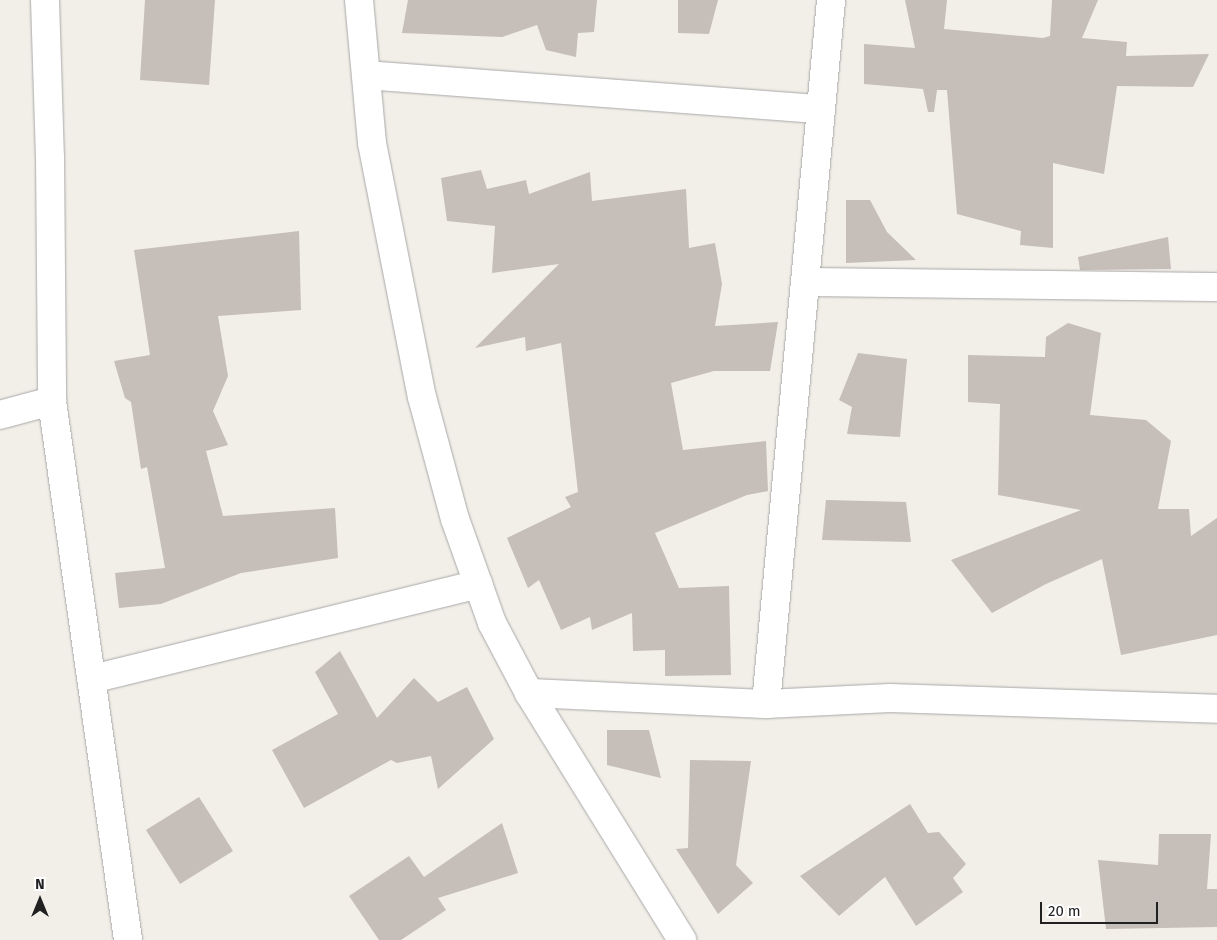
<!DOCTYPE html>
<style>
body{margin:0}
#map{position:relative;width:1217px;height:940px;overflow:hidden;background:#f2efe8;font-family:"Fira Sans",sans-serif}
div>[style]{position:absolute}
.building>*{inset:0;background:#c6beb8}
.roads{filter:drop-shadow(0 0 1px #a8a8a8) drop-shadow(0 0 1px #a8a8a8)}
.street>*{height:28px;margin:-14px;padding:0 14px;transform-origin:14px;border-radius:14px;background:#fff}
span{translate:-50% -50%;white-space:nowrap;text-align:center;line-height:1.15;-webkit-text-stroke:4px #fff;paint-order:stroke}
.north{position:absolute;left:15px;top:875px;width:50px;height:50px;-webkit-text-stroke:4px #fff;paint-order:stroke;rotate:0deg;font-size:14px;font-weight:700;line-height:20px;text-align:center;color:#212121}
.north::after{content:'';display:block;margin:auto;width:18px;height:22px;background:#212121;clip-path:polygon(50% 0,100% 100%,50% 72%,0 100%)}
.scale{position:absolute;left:1040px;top:902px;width:118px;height:22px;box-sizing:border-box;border:2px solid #212121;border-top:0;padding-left:6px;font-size:15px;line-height:18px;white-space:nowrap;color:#212121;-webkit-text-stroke:4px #fff;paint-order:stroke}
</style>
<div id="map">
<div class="building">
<div style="clip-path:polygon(145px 0,215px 0,209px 85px,140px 80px)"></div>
<div style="clip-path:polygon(408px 0,597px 0,594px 32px,578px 33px,576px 57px,546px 50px,537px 25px,502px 37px,402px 33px)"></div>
<div style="clip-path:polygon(678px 0,718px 0,709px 34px,678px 33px)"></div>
<div style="clip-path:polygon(905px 0,947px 0,944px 29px,1043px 38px,1050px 36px,1052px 0,1098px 0,1082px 38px,1127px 42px,1126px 56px,1209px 54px,1193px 87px,1117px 86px,1104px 174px,1053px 163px,1053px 248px,1020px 245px,1021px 231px,957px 214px,947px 90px,937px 90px,934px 112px,928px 112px,923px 89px,864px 84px,864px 44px,915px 48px)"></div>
<div style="clip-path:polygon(481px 170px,487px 189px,526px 180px,529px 194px,590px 172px,592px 201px,686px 189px,689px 248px,715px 243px,722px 284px,715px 326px,778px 322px,770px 371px,714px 371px,671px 383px,683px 450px,766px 441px,768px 491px,747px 495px,655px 533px,679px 588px,729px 586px,731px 675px,665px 676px,665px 650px,633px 651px,632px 613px,592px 630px,590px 617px,561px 630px,539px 580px,528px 588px,507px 538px,571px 507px,565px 497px,578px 492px,561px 343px,526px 351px,525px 337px,475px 348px,559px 264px,492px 273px,495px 226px,447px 221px,441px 178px)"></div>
<div style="clip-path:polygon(846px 200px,870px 200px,887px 232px,916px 260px,846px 263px)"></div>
<div style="clip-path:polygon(299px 231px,301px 310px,218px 316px,228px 376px,213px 411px,228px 445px,206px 451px,223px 516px,335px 508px,338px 558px,241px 573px,161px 604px,119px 608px,115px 573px,165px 568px,147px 467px,141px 469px,131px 402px,125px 398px,114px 361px,150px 355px,134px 250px)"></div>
<div style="clip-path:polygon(1168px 237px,1171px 269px,1080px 270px,1078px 257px)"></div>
<div style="clip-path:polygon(1068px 323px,1101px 333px,1090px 415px,1146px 420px,1171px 441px,1158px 509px,1189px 509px,1191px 536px,1217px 518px,1217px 635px,1121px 655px,1102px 559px,1046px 584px,992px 613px,951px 560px,1081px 510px,998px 495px,1000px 404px,968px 402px,968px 355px,1045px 357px,1046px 337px)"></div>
<div style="clip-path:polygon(858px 353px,907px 359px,900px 437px,847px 434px,852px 407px,839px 400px)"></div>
<div style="clip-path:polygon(826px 500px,906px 502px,911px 542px,822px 540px)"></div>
<div style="clip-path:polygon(340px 651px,377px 718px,414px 678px,438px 702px,467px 687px,494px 739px,438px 789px,431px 756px,397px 763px,391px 760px,304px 808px,272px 750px,338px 714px,315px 672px)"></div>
<div style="clip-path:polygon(607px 730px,649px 730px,661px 778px,607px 765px)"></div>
<div style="clip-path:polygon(690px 760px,751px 761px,736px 865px,753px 883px,718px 914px,676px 849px,688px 848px)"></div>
<div style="clip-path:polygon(199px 797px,233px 851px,180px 884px,146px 830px)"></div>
<div style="clip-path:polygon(910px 804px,928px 833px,939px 832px,966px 864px,953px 878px,963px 892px,916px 926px,885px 877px,839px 916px,800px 876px)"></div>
<div style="clip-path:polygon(502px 823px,518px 873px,438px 898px,446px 910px,401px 940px,379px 940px,349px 896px,409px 856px,424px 877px)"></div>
<div style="clip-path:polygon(1159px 834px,1211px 834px,1207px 889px,1217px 889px,1217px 927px,1106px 929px,1098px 860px,1158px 865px)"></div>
</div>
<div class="roads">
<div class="street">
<div style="left:45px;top:0;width:157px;rotate:88.2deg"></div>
<div style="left:50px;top:157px;width:244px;rotate:89.5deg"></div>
<div style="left:52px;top:401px;width:544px;rotate:81.97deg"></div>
<div style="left:359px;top:0;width:144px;rotate:84.8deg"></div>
<div style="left:372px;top:143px;width:259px;rotate:78.9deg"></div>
<div style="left:422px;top:397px;width:126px;rotate:74.9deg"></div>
<div style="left:455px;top:519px;width:110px;rotate:70.4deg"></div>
<div style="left:492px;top:623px;width:79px;rotate:62.1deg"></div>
<div style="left:529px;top:693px;width:291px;rotate:58.2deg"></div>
<div style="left:366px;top:75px;width:455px;rotate:4.3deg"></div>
<div style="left:805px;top:282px;width:412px;rotate:0.7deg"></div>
<div style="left:0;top:415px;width:54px;rotate:-15.1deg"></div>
<div style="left:92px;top:679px;width:398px;rotate:-13.8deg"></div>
<div style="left:529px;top:693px;width:237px;rotate:2.7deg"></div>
<div style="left:766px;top:704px;width:707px;rotate:-84.72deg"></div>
<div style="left:766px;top:704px;width:124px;rotate:-2.8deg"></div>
<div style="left:890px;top:698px;width:327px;rotate:1.9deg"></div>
</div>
</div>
<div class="north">N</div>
<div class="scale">20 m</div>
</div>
